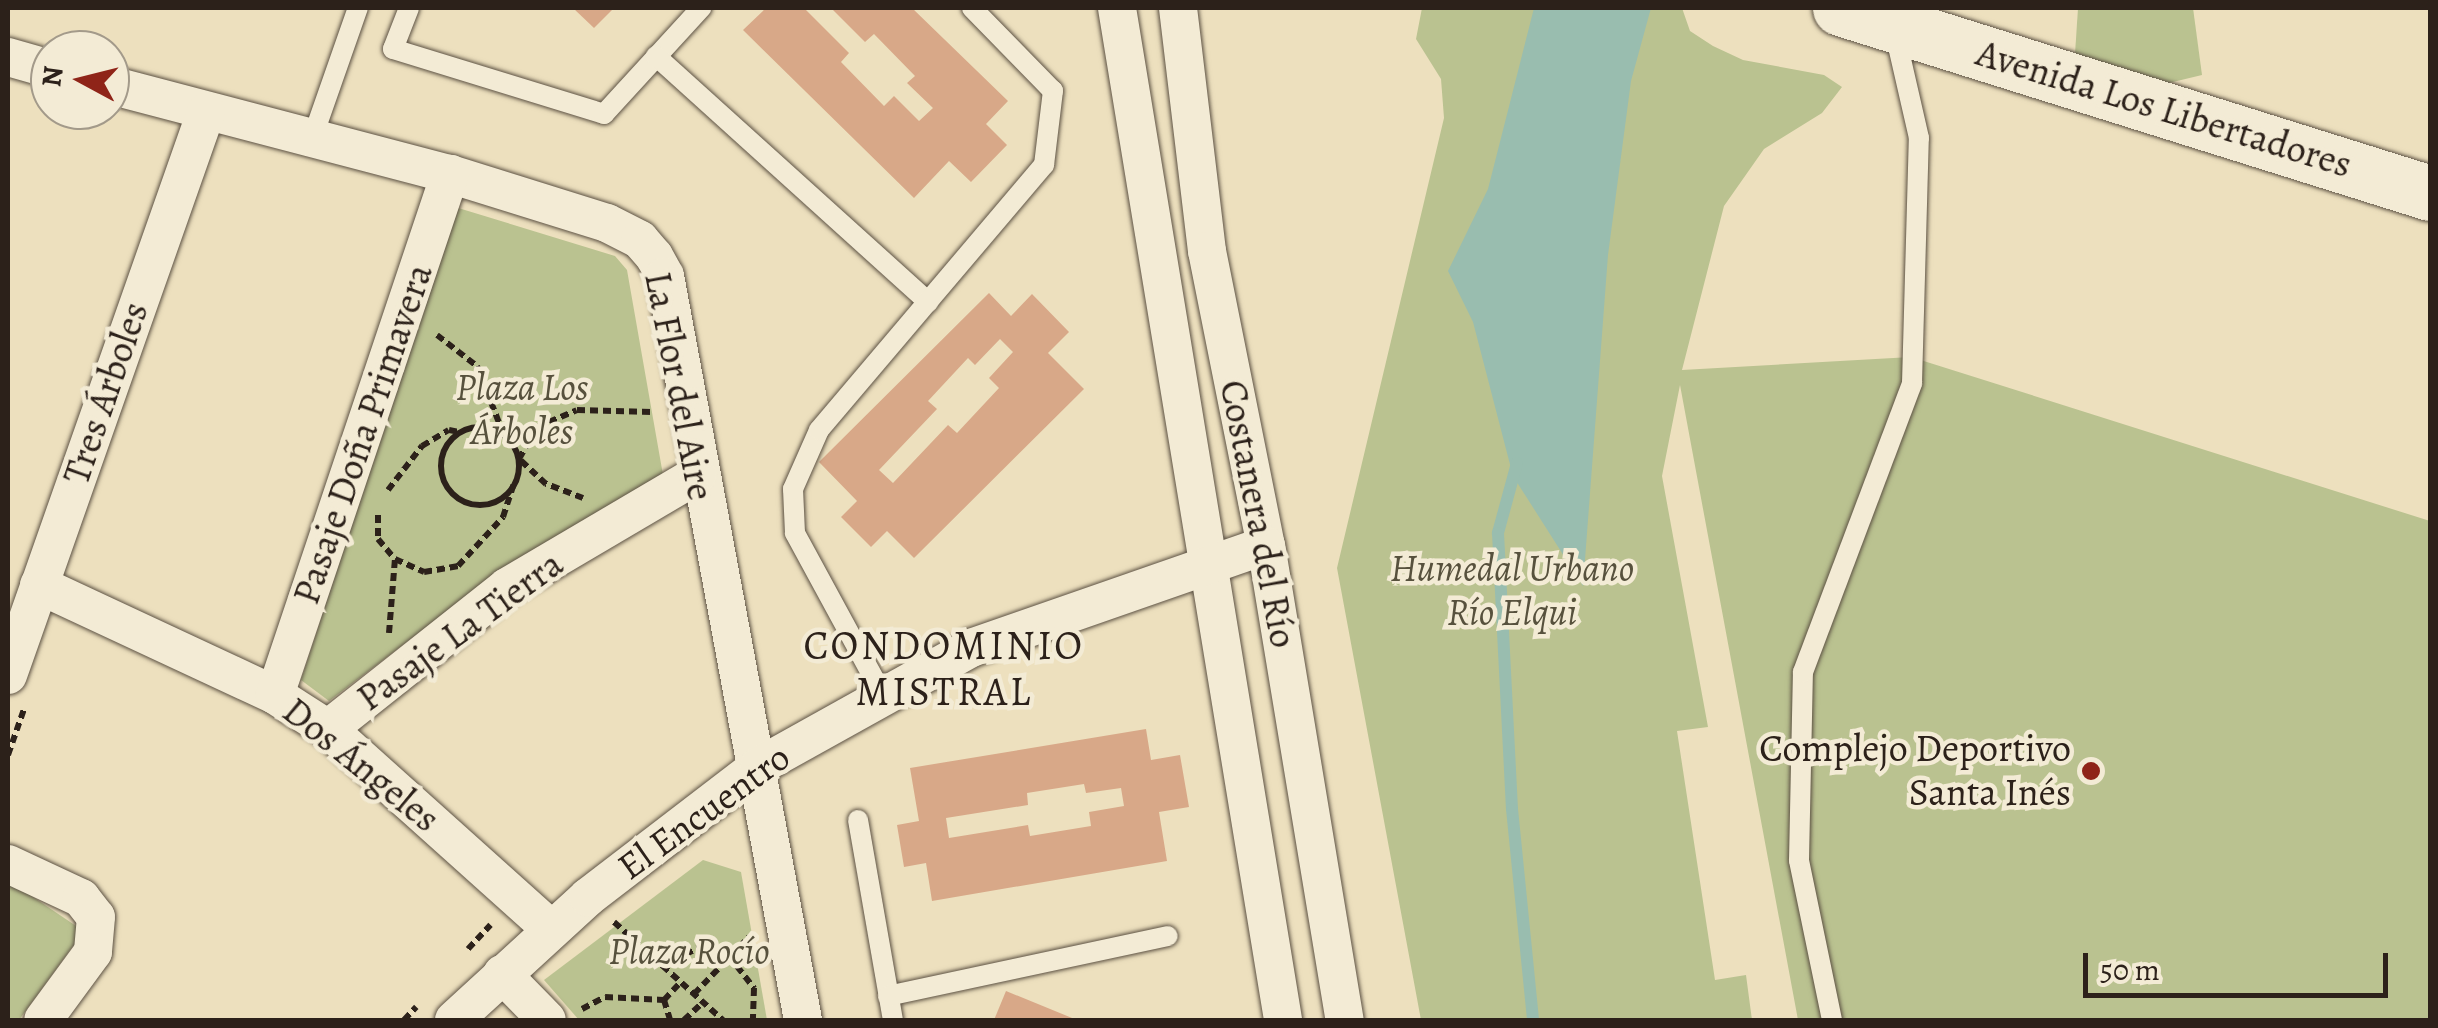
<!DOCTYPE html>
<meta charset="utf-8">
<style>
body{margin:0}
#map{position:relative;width:2438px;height:1028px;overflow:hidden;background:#ede0be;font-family:Alegreya,serif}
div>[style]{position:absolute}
.green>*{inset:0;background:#bac290}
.water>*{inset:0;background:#99bdaf}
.stream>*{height:12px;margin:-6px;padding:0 6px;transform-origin:6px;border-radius:6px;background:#99bdaf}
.building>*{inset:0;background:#d8a888}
.path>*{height:6px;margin-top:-3px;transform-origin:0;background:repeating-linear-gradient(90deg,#2c211a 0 8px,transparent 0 13px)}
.path>.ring{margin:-3px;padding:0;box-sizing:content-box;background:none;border:6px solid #2c211a;border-radius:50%}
.roads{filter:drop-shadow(0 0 2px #5c5143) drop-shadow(0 0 2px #5c5143)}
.lane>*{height:20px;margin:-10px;padding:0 10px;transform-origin:10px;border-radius:10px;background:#f3ebd5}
.street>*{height:38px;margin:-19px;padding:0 19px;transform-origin:19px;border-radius:19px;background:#f3ebd5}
.secondary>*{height:55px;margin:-27.5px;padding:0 27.5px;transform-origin:27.5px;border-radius:27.5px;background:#f3ebd5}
.dots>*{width:28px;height:28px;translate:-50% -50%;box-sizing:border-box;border:5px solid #f3ebd5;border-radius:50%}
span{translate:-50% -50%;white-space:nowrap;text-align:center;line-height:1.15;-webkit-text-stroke:9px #f3ebd5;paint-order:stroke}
.street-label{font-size:38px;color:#2c211a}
.park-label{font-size:38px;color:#57513d;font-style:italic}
.poi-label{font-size:38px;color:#2c211a}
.right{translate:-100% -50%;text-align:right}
.neighbourhood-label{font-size:40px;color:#2c211a;letter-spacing:2.5px}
.frame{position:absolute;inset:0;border:10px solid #2c211a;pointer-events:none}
.north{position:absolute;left:30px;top:30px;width:100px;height:100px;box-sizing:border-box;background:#f3ebd5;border:2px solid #a39a8a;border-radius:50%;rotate:277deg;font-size:28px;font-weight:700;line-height:40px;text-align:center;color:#2c211a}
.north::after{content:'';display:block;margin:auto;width:35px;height:45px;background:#8f2418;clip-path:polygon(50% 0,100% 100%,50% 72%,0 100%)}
.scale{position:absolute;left:2083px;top:953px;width:305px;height:45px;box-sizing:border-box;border:5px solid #2c211a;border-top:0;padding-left:12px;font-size:30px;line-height:35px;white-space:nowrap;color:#2c211a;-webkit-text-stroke:8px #f3ebd5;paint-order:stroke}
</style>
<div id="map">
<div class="green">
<div style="clip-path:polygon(1422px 8px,1682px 8px,1690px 31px,1713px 46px,1743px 60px,1824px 75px,1842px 87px,1822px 113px,1764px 149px,1724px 206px,1682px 370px,1911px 357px,2430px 521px,2430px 1020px,1798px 1020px,1680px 385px,1662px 476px,1708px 727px,1677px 731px,1715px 980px,1746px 975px,1752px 1020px,1421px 1020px,1337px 568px,1444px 118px,1441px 79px,1416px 39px)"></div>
<div style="clip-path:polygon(2078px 8px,2193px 8px,2202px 75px,2152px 87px,2075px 54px)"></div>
<div style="clip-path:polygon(455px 207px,615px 256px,627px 270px,663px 475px,495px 575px,329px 701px,301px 680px)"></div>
<div style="clip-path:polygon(703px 860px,741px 872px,767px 1020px,579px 1020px,544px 980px)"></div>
<div style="clip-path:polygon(8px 880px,79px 928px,78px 939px,19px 1020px,8px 1020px)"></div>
</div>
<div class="water">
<div style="clip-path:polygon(1534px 8px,1651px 8px,1631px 81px,1608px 255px,1583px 586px,1513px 476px,1473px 322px,1448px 271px,1488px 189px)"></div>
</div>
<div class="stream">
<div style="left:1517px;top:463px;width:73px;rotate:105.2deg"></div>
<div style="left:1498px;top:533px;width:276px;rotate:87.1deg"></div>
<div style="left:1512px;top:809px;width:212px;rotate:84.3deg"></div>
</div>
<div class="building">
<div style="clip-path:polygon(573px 8px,614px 8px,594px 28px)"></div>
<div style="clip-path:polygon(766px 8px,804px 8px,849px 53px,841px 62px,884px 106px,894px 96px,919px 121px,933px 108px,907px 83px,915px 76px,874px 34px,865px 42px,831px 8px,912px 8px,1008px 101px,986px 124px,1007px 145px,971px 182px,949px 161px,914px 198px,743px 30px)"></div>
<div style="clip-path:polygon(evenodd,989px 293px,1011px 316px,1032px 294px,1069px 332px,1048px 353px,1084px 389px,914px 558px,887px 531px,871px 547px,841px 517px,857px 501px,819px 462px,989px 293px,1000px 339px,1013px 352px,989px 378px,999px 388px,957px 433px,948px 425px,893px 483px,879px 470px,937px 409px,928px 401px,968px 358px,975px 365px,1000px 339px)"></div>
<div style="clip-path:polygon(evenodd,1146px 729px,1151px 760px,1180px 755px,1189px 807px,1159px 812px,1167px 861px,932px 901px,926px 863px,904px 867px,897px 825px,919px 821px,910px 768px,1146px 729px,1084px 784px,1086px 793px,1121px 788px,1124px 806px,1089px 812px,1091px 826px,1030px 836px,1028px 825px,949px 838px,946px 818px,1028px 805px,1027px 793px,1084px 784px)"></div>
<div style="clip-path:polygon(1006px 991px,1077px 1020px,994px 1020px)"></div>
</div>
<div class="path">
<div style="left:437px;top:335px;width:51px;rotate:37.8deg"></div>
<div style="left:477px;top:366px;width:72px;rotate:68.8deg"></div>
<div class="ring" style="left:441px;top:427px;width:72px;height:72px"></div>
<div style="left:388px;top:490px;width:56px;rotate:-52.3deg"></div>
<div style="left:422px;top:446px;width:31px;rotate:-31deg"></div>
<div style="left:449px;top:430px;width:10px;rotate:11deg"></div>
<div style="left:583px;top:498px;width:40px;rotate:-159deg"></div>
<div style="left:546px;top:484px;width:37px;rotate:-137deg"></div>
<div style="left:519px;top:459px;width:37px;rotate:-61deg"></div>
<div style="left:537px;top:427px;width:43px;rotate:-23deg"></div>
<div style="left:577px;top:410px;width:75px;rotate:1.5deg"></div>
<div style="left:378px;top:515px;width:24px;rotate:90deg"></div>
<div style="left:378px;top:539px;width:26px;rotate:50deg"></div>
<div style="left:395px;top:559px;width:32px;rotate:24deg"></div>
<div style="left:424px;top:572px;width:35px;rotate:-10deg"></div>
<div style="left:458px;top:566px;width:67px;rotate:-47.4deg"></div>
<div style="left:503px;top:517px;width:35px;rotate:-72deg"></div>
<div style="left:389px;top:633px;width:74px;rotate:-85.4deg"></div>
<div style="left:8px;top:755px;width:49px;rotate:-70.8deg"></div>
<div style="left:614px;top:922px;width:147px;rotate:42deg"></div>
<div style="left:468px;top:949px;width:33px;rotate:-47deg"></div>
<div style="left:662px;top:966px;width:40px;rotate:-26.6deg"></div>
<div style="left:698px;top:948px;width:32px;rotate:14deg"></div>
<div style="left:729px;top:956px;width:41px;rotate:52deg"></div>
<div style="left:754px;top:988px;width:32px;rotate:92deg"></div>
<div style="left:694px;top:994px;width:79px;rotate:-46deg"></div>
<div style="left:664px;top:1000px;width:21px;rotate:73deg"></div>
<div style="left:582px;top:1009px;width:26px;rotate:-28deg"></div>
<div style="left:605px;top:997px;width:59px;rotate:2.9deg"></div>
<div style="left:664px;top:1000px;width:25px;rotate:-47deg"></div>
<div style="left:404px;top:1020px;width:18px;rotate:-47deg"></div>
<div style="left:684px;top:1020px;width:26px;rotate:-43deg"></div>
</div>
<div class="roads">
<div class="lane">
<div style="left:409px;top:8px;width:44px;rotate:111.3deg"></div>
<div style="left:393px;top:49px;width:221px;rotate:17.1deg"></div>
<div style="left:604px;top:114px;width:144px;rotate:-47.5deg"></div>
<div style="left:656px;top:56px;width:367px;rotate:42.1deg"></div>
<div style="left:312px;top:139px;width:139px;rotate:-70.7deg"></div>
<div style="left:884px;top:697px;width:187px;rotate:-118.5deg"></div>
<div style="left:795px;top:533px;width:44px;rotate:-92.6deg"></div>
<div style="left:793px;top:489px;width:64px;rotate:-66.2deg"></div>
<div style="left:819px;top:430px;width:348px;rotate:-49.7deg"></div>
<div style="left:1044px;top:165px;width:75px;rotate:-83.1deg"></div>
<div style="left:1053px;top:91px;width:116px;rotate:-134.3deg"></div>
<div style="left:858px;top:820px;width:203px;rotate:80.1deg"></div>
<div style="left:888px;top:996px;width:286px;rotate:-12.1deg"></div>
<div style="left:1832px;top:1020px;width:163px;rotate:-101.7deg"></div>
<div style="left:1799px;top:860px;width:188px;rotate:-88.8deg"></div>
<div style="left:1803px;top:672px;width:309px;rotate:-69.3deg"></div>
<div style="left:1912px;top:383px;width:245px;rotate:-88.4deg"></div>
<div style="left:1919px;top:138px;width:112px;rotate:-102.9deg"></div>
</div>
<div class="street">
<div style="left:1117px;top:8px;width:1026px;rotate:80.68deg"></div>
<div style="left:1178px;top:8px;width:245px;rotate:83.2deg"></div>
<div style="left:1207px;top:251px;width:300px;rotate:78.7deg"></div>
<div style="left:1266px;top:545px;width:482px;rotate:80.6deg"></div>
<div style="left:8px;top:57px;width:44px;rotate:15.9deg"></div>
<div style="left:110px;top:85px;width:351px;rotate:14.7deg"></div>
<div style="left:450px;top:174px;width:164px;rotate:17.3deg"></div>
<div style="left:607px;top:223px;width:37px;rotate:27deg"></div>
<div style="left:640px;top:240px;width:21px;rotate:49deg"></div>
<div style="left:654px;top:256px;width:23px;rotate:61deg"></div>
<div style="left:665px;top:276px;width:757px;rotate:79.49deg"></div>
<div style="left:39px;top:585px;width:260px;rotate:25deg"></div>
<div style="left:275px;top:695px;width:63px;rotate:32.7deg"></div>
<div style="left:328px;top:729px;width:300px;rotate:41.9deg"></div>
<div style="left:8px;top:675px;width:597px;rotate:-70.62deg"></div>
<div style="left:275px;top:695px;width:550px;rotate:-71.43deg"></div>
<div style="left:328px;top:729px;width:228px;rotate:-38.4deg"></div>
<div style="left:507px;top:587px;width:221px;rotate:-30.5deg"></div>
<div style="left:8px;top:864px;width:81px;rotate:25deg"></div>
<div style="left:81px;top:898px;width:24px;rotate:52deg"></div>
<div style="left:96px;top:917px;width:35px;rotate:95deg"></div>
<div style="left:93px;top:952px;width:84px;rotate:126.3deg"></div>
<div style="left:502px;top:974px;width:64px;rotate:45.6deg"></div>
<div style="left:454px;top:1020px;width:182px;rotate:-42.5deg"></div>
<div style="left:588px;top:897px;width:215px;rotate:-37.5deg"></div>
<div style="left:759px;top:766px;width:243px;rotate:-29.1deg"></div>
<div style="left:971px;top:648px;width:312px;rotate:-19.2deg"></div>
</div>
<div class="secondary">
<div style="left:1840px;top:8px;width:618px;rotate:17.41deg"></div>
</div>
</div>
<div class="dots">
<div style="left:2091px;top:771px;background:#8f2418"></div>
</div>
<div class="street-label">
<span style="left:2164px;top:109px;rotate:17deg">Avenida Los Libertadores</span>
<span style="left:679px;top:386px;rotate:79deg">La Flor del Aire</span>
<span style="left:106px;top:393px;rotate:-71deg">Tres Árboles</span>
<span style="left:363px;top:434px;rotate:-71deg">Pasaje Doña Primavera</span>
<span style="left:1258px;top:514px;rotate:79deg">Costanera del Río</span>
<span style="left:460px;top:631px;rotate:-36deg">Pasaje La Tierra</span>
<span style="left:361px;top:765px;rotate:39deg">Dos Ángeles</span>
<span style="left:704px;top:812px;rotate:-36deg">El Encuentro</span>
</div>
<div class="park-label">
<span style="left:522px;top:410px">Plaza Los<br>Árboles</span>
<span style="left:1512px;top:591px">Humedal Urbano<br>Río Elqui</span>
<span style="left:689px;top:952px">Plaza Rocío</span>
</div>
<div class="poi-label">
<span class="right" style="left:2071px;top:771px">Complejo Deportivo<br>Santa Inés</span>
</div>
<div class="neighbourhood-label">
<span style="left:944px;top:669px">CONDOMINIO<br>MISTRAL</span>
</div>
<div class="frame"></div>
<div class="north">N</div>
<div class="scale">50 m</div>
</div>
